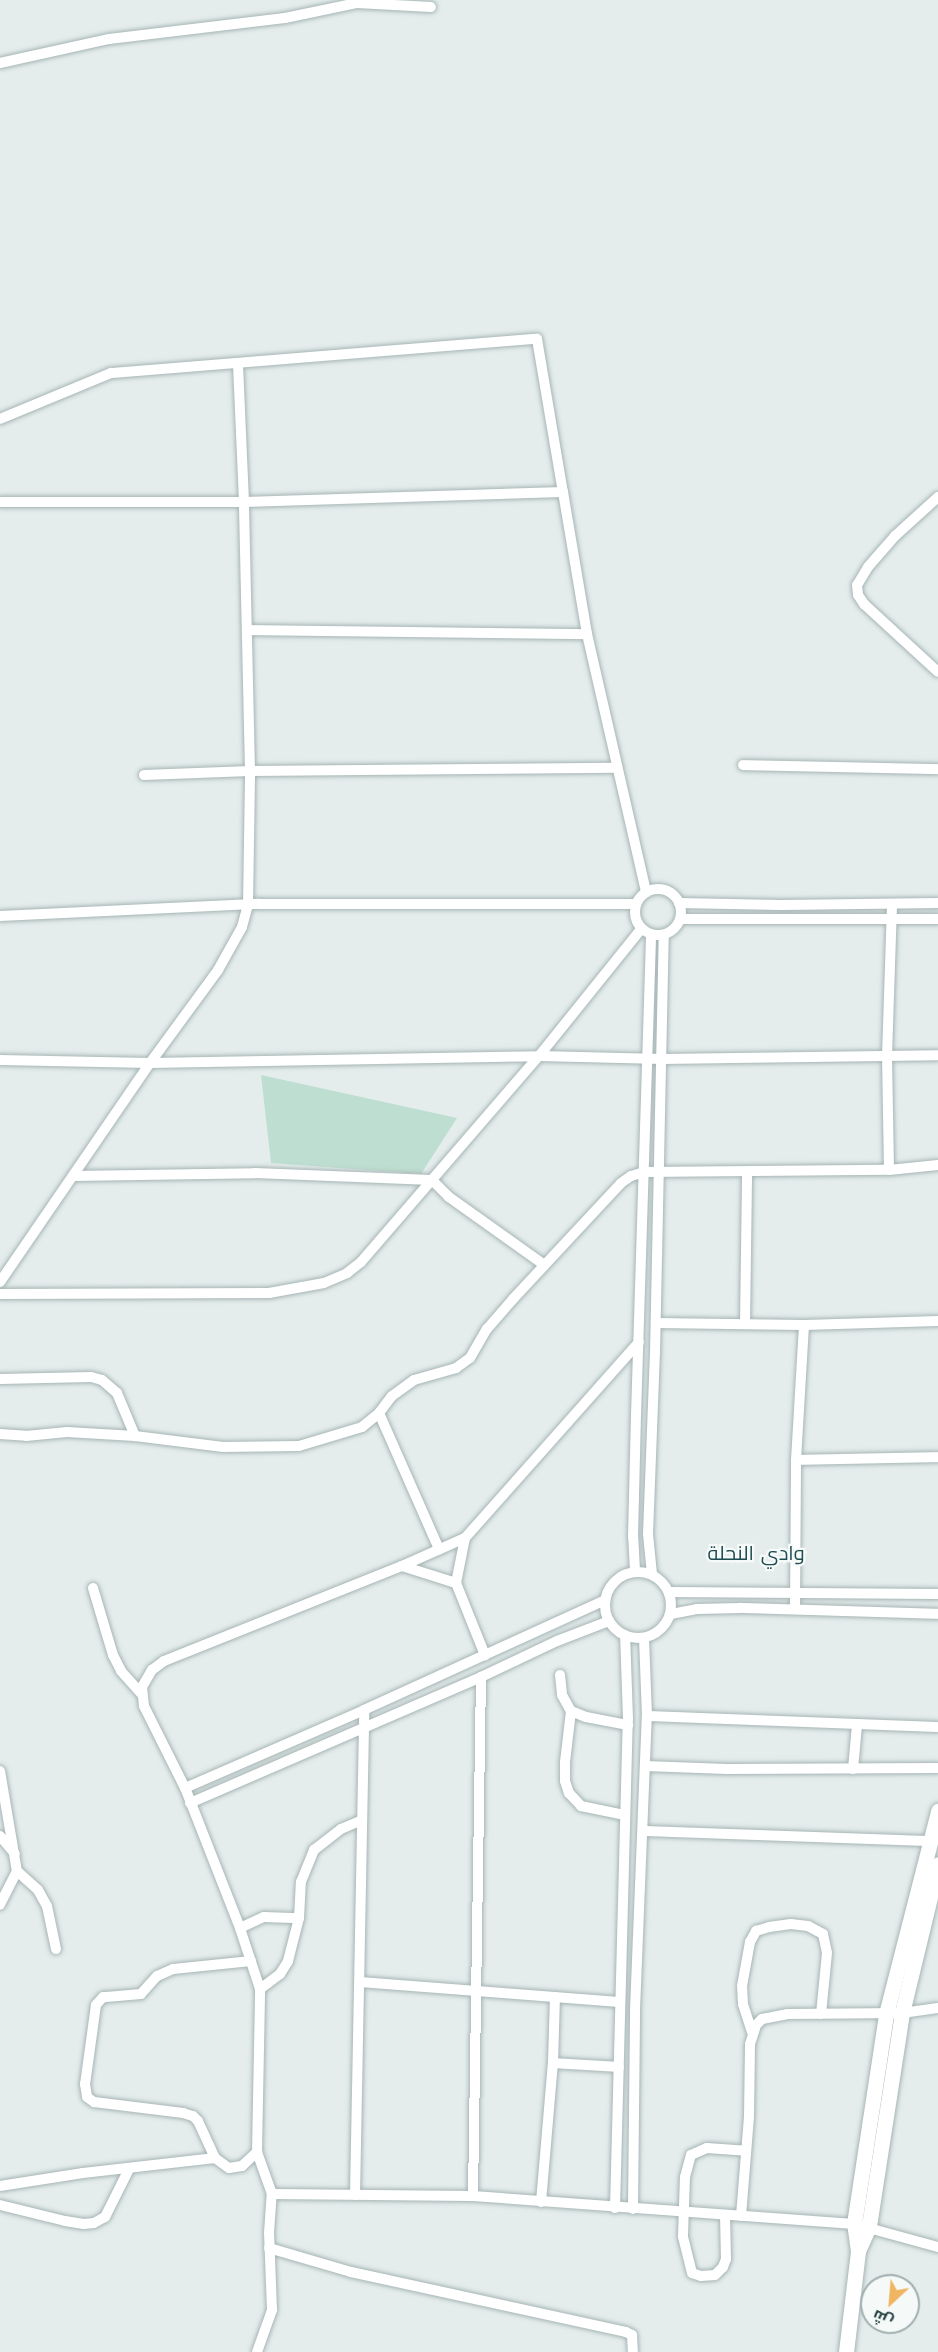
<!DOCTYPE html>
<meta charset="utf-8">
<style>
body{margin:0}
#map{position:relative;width:938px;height:2352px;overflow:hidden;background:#e4edec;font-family:"Work Sans",Cairo,sans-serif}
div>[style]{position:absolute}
.green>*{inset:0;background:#beded1}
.roads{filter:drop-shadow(0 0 2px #a7b5b5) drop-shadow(0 0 2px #a7b5b5)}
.minor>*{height:10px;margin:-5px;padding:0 5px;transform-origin:5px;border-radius:5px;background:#fff}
.minor>.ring{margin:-5px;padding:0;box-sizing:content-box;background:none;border:10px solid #fff;border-radius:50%}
.secondary>*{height:15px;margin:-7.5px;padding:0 7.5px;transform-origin:7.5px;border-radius:7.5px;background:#fff}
span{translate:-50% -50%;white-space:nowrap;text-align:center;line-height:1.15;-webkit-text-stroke:4.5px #f5faf9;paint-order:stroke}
.neighbourhood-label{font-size:20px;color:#1f4c51}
.north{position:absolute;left:860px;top:2274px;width:60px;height:60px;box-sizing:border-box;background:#f5faf9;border:2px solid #a1aeaf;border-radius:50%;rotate:206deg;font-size:16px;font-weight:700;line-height:24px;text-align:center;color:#243d3f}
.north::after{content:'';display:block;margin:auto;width:21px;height:27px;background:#f0b560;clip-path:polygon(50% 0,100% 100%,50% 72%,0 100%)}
</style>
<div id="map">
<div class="green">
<div style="clip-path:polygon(261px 1075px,457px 1118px,421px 1174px,271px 1163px)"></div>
</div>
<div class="roads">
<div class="minor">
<div style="left:0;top:63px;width:112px;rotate:-12.4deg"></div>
<div style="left:109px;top:39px;width:177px;rotate:-6.8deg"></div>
<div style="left:285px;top:18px;width:74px;rotate:-11.8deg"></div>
<div style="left:357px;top:3px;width:74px;rotate:3.1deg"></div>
<div style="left:0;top:419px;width:120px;rotate:-22.5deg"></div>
<div style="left:111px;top:373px;width:427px;rotate:-4.6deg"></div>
<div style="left:537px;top:339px;width:155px;rotate:80.4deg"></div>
<div style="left:938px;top:497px;width:58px;rotate:137.8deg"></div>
<div style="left:895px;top:536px;width:41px;rotate:131.1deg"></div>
<div style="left:868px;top:567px;width:21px;rotate:121deg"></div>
<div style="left:857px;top:585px;width:10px;rotate:84deg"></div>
<div style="left:858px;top:595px;width:11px;rotate:56deg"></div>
<div style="left:864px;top:604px;width:100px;rotate:42.6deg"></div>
<div style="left:0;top:502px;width:244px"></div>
<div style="left:244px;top:502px;width:319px;rotate:-1.8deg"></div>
<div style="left:563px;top:492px;width:144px;rotate:80.4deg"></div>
<div style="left:587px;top:634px;width:265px;rotate:77.1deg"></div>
<div style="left:247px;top:630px;width:340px;rotate:0.7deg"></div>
<div style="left:743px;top:765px;width:195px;rotate:1.2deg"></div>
<div style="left:144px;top:775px;width:106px;rotate:-2.2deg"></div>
<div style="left:250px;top:771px;width:367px;rotate:-0.5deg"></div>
<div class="ring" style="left:635px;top:889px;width:36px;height:36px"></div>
<div style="left:679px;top:903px;width:102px;rotate:1.1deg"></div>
<div style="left:781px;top:905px;width:157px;rotate:-0.7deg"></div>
<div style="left:0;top:916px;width:259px;rotate:-2.7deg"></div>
<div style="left:259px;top:904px;width:377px"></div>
<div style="left:680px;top:919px;width:258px"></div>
<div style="left:0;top:1060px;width:150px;rotate:1.1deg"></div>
<div style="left:150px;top:1063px;width:389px;rotate:-1deg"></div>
<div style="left:539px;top:1056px;width:123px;rotate:1.4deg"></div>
<div style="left:662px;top:1059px;width:276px;rotate:-0.8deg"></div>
<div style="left:889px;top:1170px;width:114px;rotate:-91deg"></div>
<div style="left:887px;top:1056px;width:152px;rotate:-88.1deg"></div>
<div style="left:73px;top:1176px;width:182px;rotate:-0.9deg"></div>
<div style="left:255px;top:1173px;width:177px;rotate:2.3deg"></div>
<div style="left:432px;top:1180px;width:24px;rotate:45deg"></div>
<div style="left:449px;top:1197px;width:115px;rotate:35.5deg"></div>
<div style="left:0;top:1282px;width:265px;rotate:-55.6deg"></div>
<div style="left:150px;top:1063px;width:115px;rotate:-53.8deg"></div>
<div style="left:218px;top:970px;width:49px;rotate:-60.8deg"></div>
<div style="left:242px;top:927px;width:23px;rotate:-75deg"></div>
<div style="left:248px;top:905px;width:134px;rotate:-89.1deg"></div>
<div style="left:250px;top:771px;width:269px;rotate:-91.3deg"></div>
<div style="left:244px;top:502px;width:139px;rotate:-92.5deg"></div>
<div style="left:0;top:1294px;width:269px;rotate:-0.2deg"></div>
<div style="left:269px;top:1293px;width:56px;rotate:-10.3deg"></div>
<div style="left:324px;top:1283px;width:25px;rotate:-23deg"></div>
<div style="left:347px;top:1273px;width:18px;rotate:-38deg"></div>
<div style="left:361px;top:1262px;width:272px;rotate:-49.2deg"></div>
<div style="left:539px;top:1056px;width:163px;rotate:-51.2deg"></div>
<div style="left:656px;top:1323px;width:148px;rotate:0.8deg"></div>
<div style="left:804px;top:1325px;width:134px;rotate:-1.7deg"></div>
<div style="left:745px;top:1323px;width:150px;rotate:-89.2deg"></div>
<div style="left:0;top:1379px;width:91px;rotate:-1.3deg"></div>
<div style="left:91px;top:1377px;width:11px;rotate:15deg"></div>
<div style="left:102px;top:1380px;width:20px;rotate:41deg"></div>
<div style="left:117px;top:1393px;width:47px;rotate:67.3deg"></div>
<div style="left:379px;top:1413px;width:149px;rotate:66.2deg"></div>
<div style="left:0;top:1434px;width:26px;rotate:4deg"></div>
<div style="left:26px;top:1436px;width:41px;rotate:-5.6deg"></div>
<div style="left:67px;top:1432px;width:68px;rotate:3.4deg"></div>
<div style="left:135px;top:1436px;width:89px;rotate:7.1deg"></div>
<div style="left:223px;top:1447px;width:76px;rotate:-0.8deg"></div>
<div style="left:299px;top:1446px;width:66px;rotate:-16.8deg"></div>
<div style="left:362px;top:1427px;width:22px;rotate:-39deg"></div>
<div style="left:379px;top:1413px;width:21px;rotate:-53deg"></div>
<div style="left:392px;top:1396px;width:27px;rotate:-36deg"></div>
<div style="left:414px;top:1380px;width:44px;rotate:-15.9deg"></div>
<div style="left:456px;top:1368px;width:17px;rotate:-36deg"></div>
<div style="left:470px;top:1358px;width:34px;rotate:-60deg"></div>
<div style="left:487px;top:1329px;width:40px;rotate:-49deg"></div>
<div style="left:513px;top:1299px;width:158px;rotate:-47deg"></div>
<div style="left:621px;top:1183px;width:12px;rotate:-35deg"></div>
<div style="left:631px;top:1176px;width:14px;rotate:-17deg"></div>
<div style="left:644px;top:1172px;width:245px;rotate:-0.5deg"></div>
<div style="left:889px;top:1170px;width:49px;rotate:-5.8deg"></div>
<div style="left:796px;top:1460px;width:142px;rotate:-1.2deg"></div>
<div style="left:402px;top:1566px;width:57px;rotate:17.5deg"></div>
<div style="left:456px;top:1583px;width:78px;rotate:68.1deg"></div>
<div style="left:635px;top:1571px;width:34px;rotate:-93deg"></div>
<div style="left:633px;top:1537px;width:122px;rotate:-88.6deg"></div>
<div style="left:636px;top:1415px;width:481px;rotate:-88.2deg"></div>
<div class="ring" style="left:605px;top:1572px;width:56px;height:56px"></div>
<div style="left:652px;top:1574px;width:40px;rotate:-95.7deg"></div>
<div style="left:648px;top:1534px;width:181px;rotate:-87.8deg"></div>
<div style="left:655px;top:1353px;width:418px;rotate:-88.8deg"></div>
<div style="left:456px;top:1583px;width:46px;rotate:-78.7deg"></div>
<div style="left:465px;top:1538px;width:262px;rotate:-48.4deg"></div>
<div style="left:93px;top:1588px;width:70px;rotate:73.4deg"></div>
<div style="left:113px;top:1655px;width:18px;rotate:63deg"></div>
<div style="left:121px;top:1671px;width:30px;rotate:48deg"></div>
<div style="left:669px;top:1592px;width:269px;rotate:0.4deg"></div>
<div style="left:795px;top:1609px;width:149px;rotate:-89.6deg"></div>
<div style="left:796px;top:1460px;width:135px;rotate:-86.6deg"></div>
<div style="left:671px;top:1614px;width:26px;rotate:-11deg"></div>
<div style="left:697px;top:1609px;width:44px;rotate:-1.3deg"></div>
<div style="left:741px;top:1608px;width:197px;rotate:1.7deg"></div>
<div style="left:560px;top:1675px;width:20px;rotate:84deg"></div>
<div style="left:562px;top:1695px;width:18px;rotate:61deg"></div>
<div style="left:571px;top:1711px;width:16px;rotate:22deg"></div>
<div style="left:586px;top:1717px;width:43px;rotate:10.8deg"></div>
<div style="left:571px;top:1711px;width:51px;rotate:96.7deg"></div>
<div style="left:565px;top:1762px;width:19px;rotate:90deg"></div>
<div style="left:565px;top:1781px;width:13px;rotate:72deg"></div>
<div style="left:569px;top:1793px;width:18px;rotate:47deg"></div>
<div style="left:581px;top:1806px;width:45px;rotate:11.6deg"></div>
<div style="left:647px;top:1716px;width:291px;rotate:2.2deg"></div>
<div style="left:645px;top:1766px;width:82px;rotate:2.1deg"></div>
<div style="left:727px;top:1769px;width:211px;rotate:-0.3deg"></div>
<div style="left:853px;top:1769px;width:44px;rotate:-84.8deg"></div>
<div style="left:0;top:1771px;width:101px;rotate:80.4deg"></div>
<div style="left:17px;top:1871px;width:38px;rotate:117deg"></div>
<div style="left:185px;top:1788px;width:195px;rotate:-23.5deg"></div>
<div style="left:364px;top:1710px;width:265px;rotate:-24.5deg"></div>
<div style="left:190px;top:1803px;width:317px;rotate:-23.4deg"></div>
<div style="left:481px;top:1677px;width:84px;rotate:-25.3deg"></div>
<div style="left:557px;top:1641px;width:56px;rotate:-21deg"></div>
<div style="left:643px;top:1831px;width:286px;rotate:2deg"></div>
<div style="left:0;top:1836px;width:23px;rotate:50deg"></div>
<div style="left:17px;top:1871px;width:28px;rotate:42deg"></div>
<div style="left:38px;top:1890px;width:18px;rotate:61deg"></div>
<div style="left:47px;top:1906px;width:44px;rotate:78.2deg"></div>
<div style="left:240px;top:1928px;width:26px;rotate:-25deg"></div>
<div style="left:264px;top:1917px;width:35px;rotate:2deg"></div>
<div style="left:251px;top:1961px;width:78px;rotate:174.1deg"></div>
<div style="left:173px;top:1969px;width:17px;rotate:156deg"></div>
<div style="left:157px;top:1976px;width:24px;rotate:132deg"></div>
<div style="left:141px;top:1994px;width:38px;rotate:175deg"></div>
<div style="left:103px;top:1997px;width:11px;rotate:131deg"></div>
<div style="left:96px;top:2005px;width:80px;rotate:97.9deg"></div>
<div style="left:85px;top:2084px;width:13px;rotate:81deg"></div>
<div style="left:87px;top:2097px;width:9px;rotate:36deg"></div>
<div style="left:94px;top:2102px;width:90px;rotate:7deg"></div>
<div style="left:183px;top:2113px;width:10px;rotate:17deg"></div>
<div style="left:193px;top:2116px;width:7px;rotate:45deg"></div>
<div style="left:198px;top:2121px;width:41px;rotate:65.3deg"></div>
<div style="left:215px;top:2158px;width:17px;rotate:36deg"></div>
<div style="left:229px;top:2168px;width:13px;rotate:-9deg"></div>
<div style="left:242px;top:2166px;width:21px;rotate:-43deg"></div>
<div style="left:360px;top:1982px;width:260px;rotate:4.4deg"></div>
<div style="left:260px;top:1989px;width:25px;rotate:-37deg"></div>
<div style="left:280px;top:1974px;width:15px;rotate:-58deg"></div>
<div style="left:288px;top:1961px;width:44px;rotate:-75.7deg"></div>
<div style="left:299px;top:1918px;width:36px;rotate:-87deg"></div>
<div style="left:301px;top:1882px;width:35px;rotate:-68deg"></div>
<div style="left:314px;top:1850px;width:34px;rotate:-38deg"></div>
<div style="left:341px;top:1829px;width:23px;rotate:-23deg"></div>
<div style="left:752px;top:2032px;width:29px;rotate:-108deg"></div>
<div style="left:743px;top:2004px;width:18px;rotate:-93deg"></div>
<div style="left:742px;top:1986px;width:45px;rotate:-79.7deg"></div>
<div style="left:750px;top:1942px;width:13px;rotate:-61deg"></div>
<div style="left:756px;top:1931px;width:14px;rotate:-17deg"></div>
<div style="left:769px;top:1927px;width:22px;rotate:-8deg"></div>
<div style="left:791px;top:1924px;width:17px;rotate:7deg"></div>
<div style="left:808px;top:1926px;width:17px;rotate:28deg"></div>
<div style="left:823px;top:1934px;width:19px;rotate:78deg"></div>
<div style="left:827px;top:1953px;width:61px;rotate:95.6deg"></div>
<div style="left:553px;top:2063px;width:66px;rotate:3.5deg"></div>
<div style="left:0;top:2186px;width:84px;rotate:-8.9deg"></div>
<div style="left:83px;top:2173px;width:133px;rotate:-6.5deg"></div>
<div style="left:272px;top:2194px;width:201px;rotate:0.6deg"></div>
<div style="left:473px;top:2196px;width:382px;rotate:4.2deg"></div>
<div style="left:854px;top:2224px;width:87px;rotate:15.3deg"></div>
<div style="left:355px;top:2195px;width:485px;rotate:-88.9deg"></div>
<div style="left:473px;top:2196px;width:519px;rotate:-89.12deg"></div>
<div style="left:541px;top:2202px;width:140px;rotate:-85.1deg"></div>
<div style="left:553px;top:2063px;width:66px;rotate:-88.3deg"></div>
<div style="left:0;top:2205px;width:67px;rotate:13.8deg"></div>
<div style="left:65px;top:2221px;width:19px;rotate:9deg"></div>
<div style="left:84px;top:2224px;width:10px;rotate:-6deg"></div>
<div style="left:94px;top:2223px;width:13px;rotate:-29deg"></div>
<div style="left:105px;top:2217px;width:54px;rotate:-63.4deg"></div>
<div style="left:615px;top:2208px;width:489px;rotate:-88.5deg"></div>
<div style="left:628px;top:1719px;width:84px;rotate:-92deg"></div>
<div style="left:633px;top:2209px;width:199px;rotate:-89.4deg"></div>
<div style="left:635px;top:2010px;width:294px;rotate:-87.7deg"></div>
<div style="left:647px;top:1716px;width:78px;rotate:-92.2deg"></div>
<div style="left:725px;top:2215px;width:44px;rotate:88.7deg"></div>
<div style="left:726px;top:2259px;width:9px;rotate:111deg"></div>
<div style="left:723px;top:2267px;width:11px;rotate:135deg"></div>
<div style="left:715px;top:2275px;width:14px;rotate:176deg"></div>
<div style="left:701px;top:2276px;width:9px;rotate:-162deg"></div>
<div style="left:692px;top:2273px;width:38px;rotate:-104deg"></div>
<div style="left:683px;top:2236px;width:59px;rotate:-88.1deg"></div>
<div style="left:685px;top:2177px;width:23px;rotate:-75deg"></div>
<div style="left:691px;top:2155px;width:17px;rotate:-24deg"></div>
<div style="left:707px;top:2148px;width:39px;rotate:4deg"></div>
<div style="left:741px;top:2216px;width:99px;rotate:-85.4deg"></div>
<div style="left:749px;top:2117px;width:73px;rotate:-89.2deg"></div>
<div style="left:750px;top:2044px;width:20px;rotate:-72deg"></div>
<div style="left:756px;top:2025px;width:8px;rotate:-45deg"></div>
<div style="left:762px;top:2019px;width:25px;rotate:-11deg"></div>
<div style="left:787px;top:2014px;width:115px;rotate:-0.5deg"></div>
<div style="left:902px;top:2013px;width:36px;rotate:-8deg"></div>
<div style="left:269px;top:2248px;width:85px;rotate:16.3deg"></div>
<div style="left:351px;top:2272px;width:281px;rotate:12.3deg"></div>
<div style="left:626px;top:2332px;width:7px;rotate:27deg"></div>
<div style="left:632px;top:2335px;width:17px;rotate:87deg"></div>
<div style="left:257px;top:2352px;width:45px;rotate:-70.3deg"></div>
<div style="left:272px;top:2310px;width:77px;rotate:-92.2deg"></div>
<div style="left:269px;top:2233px;width:39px;rotate:-86deg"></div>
<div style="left:272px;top:2194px;width:45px;rotate:-109.7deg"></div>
<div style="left:257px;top:2152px;width:163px;rotate:-88.9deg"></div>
<div style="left:260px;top:1989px;width:64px;rotate:-108.2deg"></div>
<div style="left:240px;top:1928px;width:150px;rotate:-111.4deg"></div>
<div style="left:185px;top:1788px;width:92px;rotate:-116.6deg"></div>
<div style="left:144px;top:1706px;width:19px;rotate:-96deg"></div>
<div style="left:142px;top:1687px;width:20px;rotate:-60deg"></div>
<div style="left:152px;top:1670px;width:15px;rotate:-37deg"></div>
<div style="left:164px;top:1661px;width:256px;rotate:-21.8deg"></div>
<div style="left:402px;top:1566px;width:69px;rotate:-24deg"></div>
</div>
<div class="secondary">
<div style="left:858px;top:2251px;width:27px;rotate:-66deg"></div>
<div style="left:869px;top:2226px;width:216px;rotate:-81.2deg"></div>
<div style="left:902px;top:2013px;width:153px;rotate:-76.4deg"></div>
<div style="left:846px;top:2352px;width:102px;rotate:-83.2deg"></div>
<div style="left:858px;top:2251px;width:27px;rotate:-98deg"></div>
<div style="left:854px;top:2224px;width:212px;rotate:-81.3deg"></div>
<div style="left:886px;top:2014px;width:210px;rotate:-75.6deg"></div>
</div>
</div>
<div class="neighbourhood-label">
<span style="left:756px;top:1553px">وادي النحلة</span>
</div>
<div class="north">ش</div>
</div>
